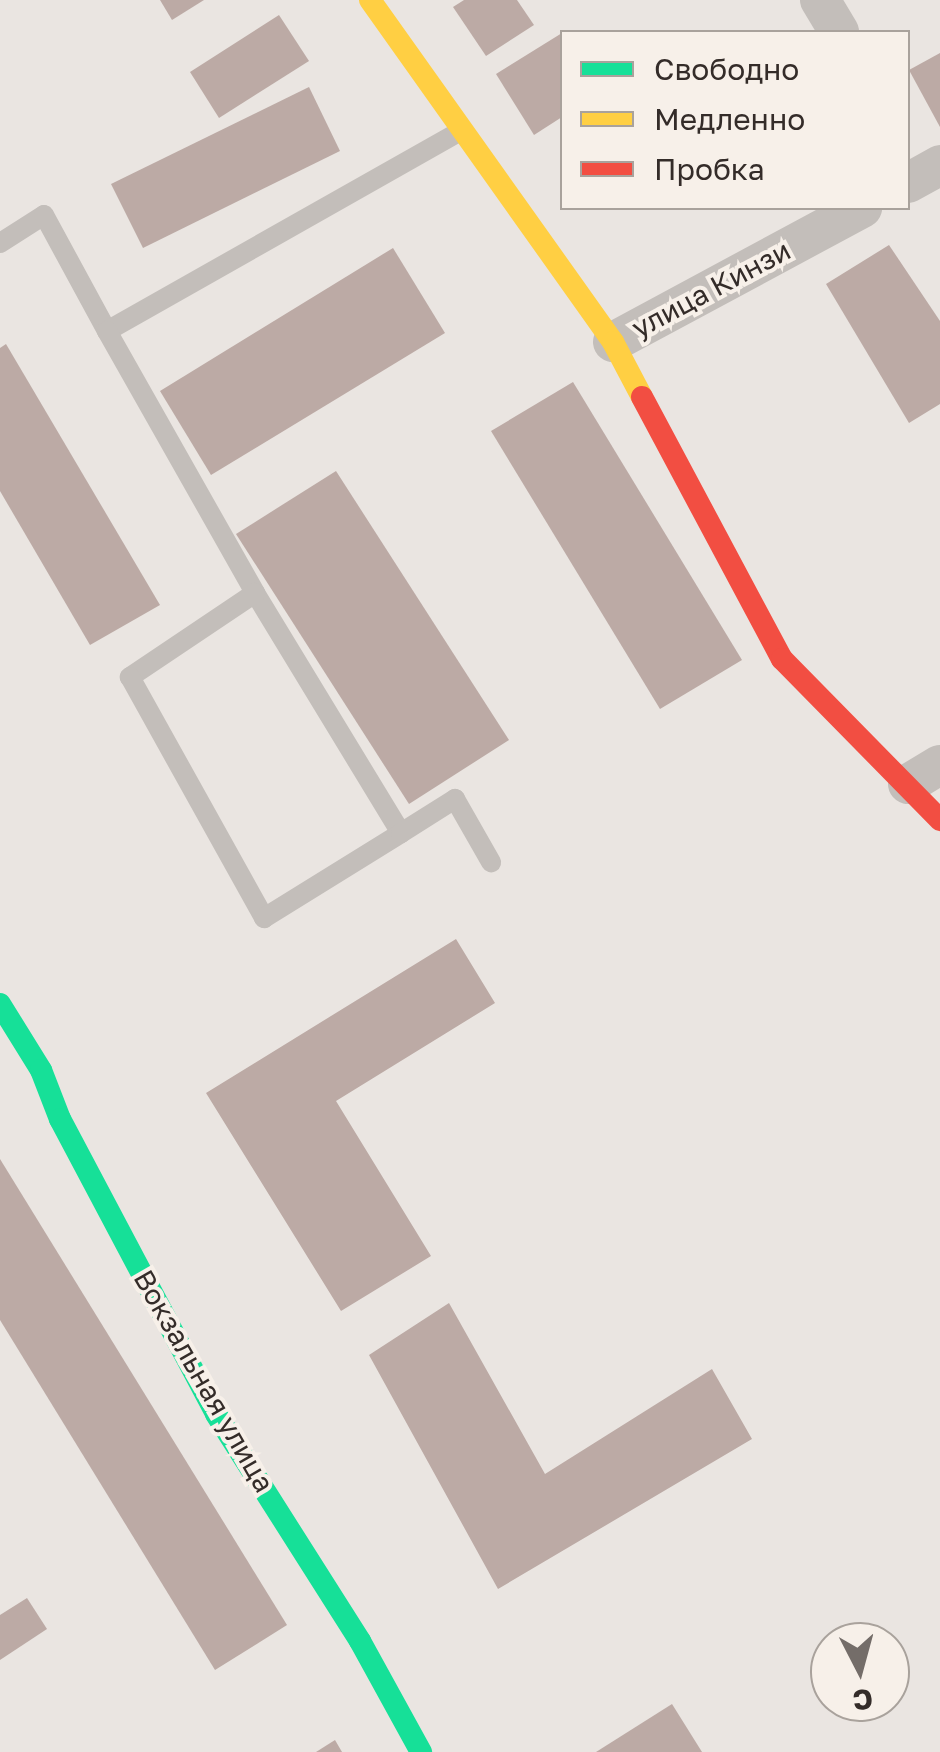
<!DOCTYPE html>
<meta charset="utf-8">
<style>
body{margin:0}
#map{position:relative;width:940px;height:1752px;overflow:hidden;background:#eae5e1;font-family:"Golos Text",sans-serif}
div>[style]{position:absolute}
.building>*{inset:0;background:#bcaaa5}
.lane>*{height:20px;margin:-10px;padding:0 10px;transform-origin:10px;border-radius:10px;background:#c3beba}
.street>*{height:40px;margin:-20px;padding:0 20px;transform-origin:20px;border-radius:20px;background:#c3beba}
.fast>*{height:22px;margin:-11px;padding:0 11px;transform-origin:11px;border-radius:11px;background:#16e098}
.slow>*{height:22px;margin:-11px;padding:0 11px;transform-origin:11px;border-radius:11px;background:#ffcf43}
.jam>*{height:22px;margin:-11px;padding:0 11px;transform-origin:11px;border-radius:11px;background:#f24e42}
span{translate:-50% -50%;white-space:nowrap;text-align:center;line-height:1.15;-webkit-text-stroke:8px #f7f0e9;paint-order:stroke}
.street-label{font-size:28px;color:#342c29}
.legend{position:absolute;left:560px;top:30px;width:350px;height:180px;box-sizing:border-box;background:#f7f0e9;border:2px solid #a9a29c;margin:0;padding:12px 18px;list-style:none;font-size:30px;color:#342c29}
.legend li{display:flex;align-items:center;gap:20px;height:50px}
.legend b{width:50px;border:2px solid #a9a29c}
.north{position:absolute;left:810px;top:1622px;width:100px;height:100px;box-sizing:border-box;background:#f7f0e9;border:2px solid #a9a29c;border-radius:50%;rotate:174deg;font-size:28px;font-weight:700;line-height:40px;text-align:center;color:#342c29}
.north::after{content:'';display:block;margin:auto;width:35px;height:45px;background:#746d69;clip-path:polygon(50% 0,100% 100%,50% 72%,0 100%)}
</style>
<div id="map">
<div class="building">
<div style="clip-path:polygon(160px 0,204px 0,172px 20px)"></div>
<div style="clip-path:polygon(464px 0,517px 0,534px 25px,486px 56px,453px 7px)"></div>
<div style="clip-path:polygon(279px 15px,309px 61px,219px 118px,190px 72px)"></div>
<div style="clip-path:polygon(562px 33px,562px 117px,534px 135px,496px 74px)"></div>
<div style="clip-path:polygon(940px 53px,940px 127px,909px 70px)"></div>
<div style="clip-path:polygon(309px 87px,340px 151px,143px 248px,111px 184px)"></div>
<div style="clip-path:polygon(889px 245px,940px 321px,940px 404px,909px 423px,826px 284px)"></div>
<div style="clip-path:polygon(393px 248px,445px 333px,211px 475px,160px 391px)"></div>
<div style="clip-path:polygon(6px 344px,160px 605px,90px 645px,0 491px,0 348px)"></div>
<div style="clip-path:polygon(573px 382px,742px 660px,660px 709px,491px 431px)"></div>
<div style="clip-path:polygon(336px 471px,509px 740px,409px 804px,236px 534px)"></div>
<div style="clip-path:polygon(456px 939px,495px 1003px,336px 1101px,431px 1256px,341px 1311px,206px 1093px)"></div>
<div style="clip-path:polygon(0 1159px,287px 1625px,215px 1670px,0 1320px)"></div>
<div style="clip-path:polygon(449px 1303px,545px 1474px,712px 1369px,752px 1439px,498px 1589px,369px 1355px)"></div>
<div style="clip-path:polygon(27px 1598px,47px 1629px,0 1660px,0 1615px)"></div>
<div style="clip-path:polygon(672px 1704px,702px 1752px,596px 1752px)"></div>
<div style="clip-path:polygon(335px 1740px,342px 1752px,316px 1752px)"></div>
</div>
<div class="lane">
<div style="left:0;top:243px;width:52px;rotate:-32.5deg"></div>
<div style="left:44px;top:215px;width:132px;rotate:61.5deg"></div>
<div style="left:107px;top:331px;width:407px;rotate:-29.5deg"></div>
<div style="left:107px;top:331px;width:301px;rotate:60.5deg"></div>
<div style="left:401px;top:833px;width:281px;rotate:-121.3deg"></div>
<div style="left:255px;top:593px;width:151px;rotate:146.1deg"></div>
<div style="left:130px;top:677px;width:276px;rotate:60.9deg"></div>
<div style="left:264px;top:918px;width:161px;rotate:-31.8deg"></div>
<div style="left:401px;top:833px;width:64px;rotate:-32.2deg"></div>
<div style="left:455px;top:799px;width:73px;rotate:60.3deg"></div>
</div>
<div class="street">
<div style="left:820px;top:0;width:37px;rotate:59deg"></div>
<div style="left:908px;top:183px;width:37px;rotate:-29deg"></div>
<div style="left:613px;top:342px;width:283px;rotate:-28.3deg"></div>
<div style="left:908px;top:784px;width:37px;rotate:-31deg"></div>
</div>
<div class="fast">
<div style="left:0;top:1004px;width:78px;rotate:58.2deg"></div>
<div style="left:41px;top:1070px;width:53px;rotate:68.8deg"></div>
<div style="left:60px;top:1119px;width:334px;rotate:62.1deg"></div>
<div style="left:216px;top:1414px;width:269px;rotate:57.6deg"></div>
<div style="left:360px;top:1641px;width:127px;rotate:61.2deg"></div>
</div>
<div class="slow">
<div style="left:370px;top:0;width:420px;rotate:54.6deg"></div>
<div style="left:613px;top:342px;width:62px;rotate:62.2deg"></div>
</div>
<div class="jam">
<div style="left:642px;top:397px;width:297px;rotate:61.9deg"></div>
<div style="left:782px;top:659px;width:226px;rotate:45.5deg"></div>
</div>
<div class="street-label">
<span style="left:711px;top:289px;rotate:-28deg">улица Кинзи</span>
<span style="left:204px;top:1381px;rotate:60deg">Вокзальная улица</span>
</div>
<ul class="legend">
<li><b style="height:12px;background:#16e098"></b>Свободно</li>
<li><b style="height:12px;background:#ffcf43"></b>Медленно</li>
<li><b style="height:12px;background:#f24e42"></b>Пробка</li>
</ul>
<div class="north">С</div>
</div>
